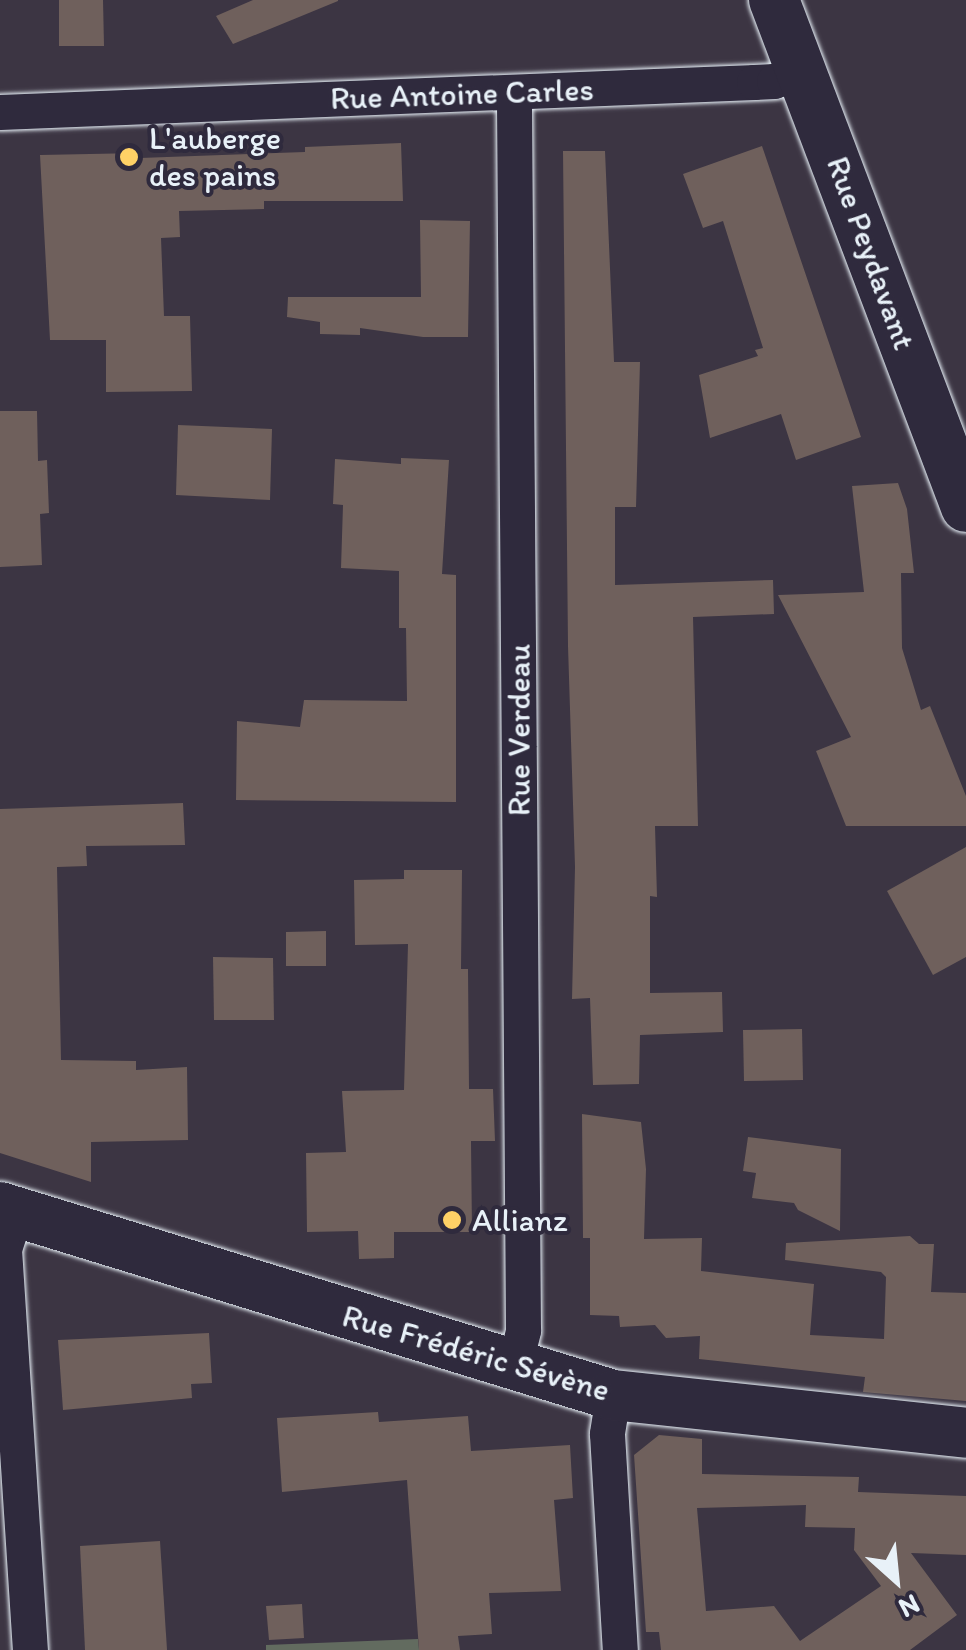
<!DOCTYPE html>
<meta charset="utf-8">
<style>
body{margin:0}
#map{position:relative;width:966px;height:1650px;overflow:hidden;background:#3c3543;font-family:Itim,sans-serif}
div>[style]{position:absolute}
.green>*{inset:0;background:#626b5f}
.building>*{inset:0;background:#6f605c}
.roads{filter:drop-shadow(0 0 2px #e8f1f8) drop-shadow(0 0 2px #e8f1f8)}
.street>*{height:35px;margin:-17.5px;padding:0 17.5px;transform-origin:17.5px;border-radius:17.5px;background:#2f2a3d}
.secondary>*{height:50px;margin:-25px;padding:0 25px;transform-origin:25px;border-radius:25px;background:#2f2a3d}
.dots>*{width:28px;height:28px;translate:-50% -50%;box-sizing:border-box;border:5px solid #2f2a3d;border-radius:50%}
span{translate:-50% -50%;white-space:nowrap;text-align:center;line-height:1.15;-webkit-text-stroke:8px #2f2a3d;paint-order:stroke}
.street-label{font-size:32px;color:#e8f1f8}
.poi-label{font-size:32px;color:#e8f1f8}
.left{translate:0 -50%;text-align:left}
.north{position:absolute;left:846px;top:1530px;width:100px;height:100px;-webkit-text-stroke:8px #2f2a3d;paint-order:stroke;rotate:153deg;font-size:28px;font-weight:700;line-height:40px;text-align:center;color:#e8f1f8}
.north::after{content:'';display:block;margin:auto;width:35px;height:45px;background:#e8f1f8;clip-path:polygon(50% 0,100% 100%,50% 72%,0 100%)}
</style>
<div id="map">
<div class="green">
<div style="clip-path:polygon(418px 1639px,419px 1650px,266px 1650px,266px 1645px)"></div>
</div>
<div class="building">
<div style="clip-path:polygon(59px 0,103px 0,104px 46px,59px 46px)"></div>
<div style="clip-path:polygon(253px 0,338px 0,338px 1px,233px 44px,216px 16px)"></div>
<div style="clip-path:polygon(401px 143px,403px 201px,264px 201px,264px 209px,179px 211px,180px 237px,161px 238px,164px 316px,190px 316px,192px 391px,106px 392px,106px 340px,50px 340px,40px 155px,140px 153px,140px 158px,305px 152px,305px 147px)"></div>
<div style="clip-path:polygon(762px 146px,861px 437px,796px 460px,781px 414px,710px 438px,699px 375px,758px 356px,755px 350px,763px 348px,723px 221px,703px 228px,683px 174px)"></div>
<div style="clip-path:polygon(563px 151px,605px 151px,614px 362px,640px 362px,636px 507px,615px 507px,615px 585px,773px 580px,774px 614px,693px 617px,698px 826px,655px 826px,657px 897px,650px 896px,650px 993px,722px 992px,723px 1032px,640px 1035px,639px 1084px,593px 1085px,590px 998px,572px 999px,575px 867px,568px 646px)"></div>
<div style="clip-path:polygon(420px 220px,470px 221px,468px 337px,423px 337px,360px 328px,360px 335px,320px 334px,320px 322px,287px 317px,288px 297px,421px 297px)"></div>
<div style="clip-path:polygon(0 411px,37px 411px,38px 461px,47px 460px,49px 513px,40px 514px,42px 565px,0 567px)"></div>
<div style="clip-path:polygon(178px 425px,272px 429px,270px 500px,176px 495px)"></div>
<div style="clip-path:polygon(401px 458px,449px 460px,442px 574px,456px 575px,456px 802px,236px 800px,237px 721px,300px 727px,304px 700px,407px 701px,406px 628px,399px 628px,399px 571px,341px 568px,343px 505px,333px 504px,335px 459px,401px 464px)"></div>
<div style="clip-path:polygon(898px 483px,907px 509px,914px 573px,901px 573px,902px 648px,921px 710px,930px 706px,966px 796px,966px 826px,846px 826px,816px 751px,851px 737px,778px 595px,864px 592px,852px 486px)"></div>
<div style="clip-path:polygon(183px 803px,185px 845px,86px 846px,87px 866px,57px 867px,61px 1060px,136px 1061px,136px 1070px,187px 1067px,188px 1140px,91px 1142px,91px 1182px,0 1153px,0 809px)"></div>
<div style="clip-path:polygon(966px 847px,966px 957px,933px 975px,887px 891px)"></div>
<div style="clip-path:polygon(404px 870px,462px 870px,461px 969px,468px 969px,469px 1089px,493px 1089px,495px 1141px,471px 1141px,472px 1232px,394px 1232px,394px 1258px,359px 1259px,358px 1231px,307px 1232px,306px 1153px,346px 1152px,342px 1091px,404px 1090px,408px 944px,355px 945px,354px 880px,404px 879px)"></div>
<div style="clip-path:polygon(326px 931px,326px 966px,286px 966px,286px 932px)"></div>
<div style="clip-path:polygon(213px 957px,273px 958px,274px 1020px,214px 1020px)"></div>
<div style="clip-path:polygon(802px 1029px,803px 1080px,744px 1081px,743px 1030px)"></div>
<div style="clip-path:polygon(582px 1114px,641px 1122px,646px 1169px,644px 1239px,702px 1238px,701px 1271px,814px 1284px,810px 1335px,884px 1339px,886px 1277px,881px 1272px,785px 1260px,786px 1243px,910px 1236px,919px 1244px,934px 1244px,931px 1292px,966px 1293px,966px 1401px,863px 1392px,865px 1377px,699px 1359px,700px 1336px,666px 1338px,655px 1325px,620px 1327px,619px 1316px,590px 1315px,590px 1238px,583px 1238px)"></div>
<div style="clip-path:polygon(748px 1137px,841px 1149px,840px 1231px,798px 1210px,794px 1203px,752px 1198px,756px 1173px,743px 1171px)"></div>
<div style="clip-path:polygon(209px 1333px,212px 1383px,191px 1384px,192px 1398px,63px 1410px,58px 1340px)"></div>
<div style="clip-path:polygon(378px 1412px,379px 1422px,468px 1416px,471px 1451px,570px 1445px,573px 1498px,554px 1500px,561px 1591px,489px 1593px,492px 1634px,458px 1636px,460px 1650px,419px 1650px,407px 1480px,282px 1492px,277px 1418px)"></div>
<div style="clip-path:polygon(evenodd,659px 1435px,702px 1439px,702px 1474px,859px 1477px,858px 1492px,966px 1496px,966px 1555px,911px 1553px,957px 1615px,910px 1650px,661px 1650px,659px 1632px,646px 1632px,634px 1455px,659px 1435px,806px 1505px,805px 1527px,855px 1528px,854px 1550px,881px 1586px,800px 1641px,774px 1606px,706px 1611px,697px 1508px,806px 1505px)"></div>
<div style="clip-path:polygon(160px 1541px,167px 1650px,85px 1650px,80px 1546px)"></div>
<div style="clip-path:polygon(302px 1604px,304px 1638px,269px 1640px,266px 1606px)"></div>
</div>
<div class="roads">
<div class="street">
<div style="left:0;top:112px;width:755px;rotate:-2.28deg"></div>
<div style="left:754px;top:82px;width:20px;rotate:-3deg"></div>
<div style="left:774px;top:81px;width:30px;rotate:-21deg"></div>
<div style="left:16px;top:1212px;width:39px;rotate:108deg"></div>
<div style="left:4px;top:1249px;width:402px;rotate:86.3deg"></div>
<div style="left:514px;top:1367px;width:38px;rotate:-76deg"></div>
<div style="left:523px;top:1330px;width:1238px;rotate:-90.42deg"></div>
<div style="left:613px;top:1395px;width:39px;rotate:99deg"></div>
<div style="left:607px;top:1434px;width:216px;rotate:86.6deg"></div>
</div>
<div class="secondary">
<div style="left:774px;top:0;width:542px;rotate:69.26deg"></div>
<div style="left:0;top:1207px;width:641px;rotate:17.05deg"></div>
<div style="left:613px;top:1395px;width:355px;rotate:6.1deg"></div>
</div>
</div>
<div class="dots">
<div style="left:129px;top:157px;background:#ffd166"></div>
<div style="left:452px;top:1220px;background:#ffd166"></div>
</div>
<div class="street-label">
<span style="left:462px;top:94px;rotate:-2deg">Rue Antoine Carles</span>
<span style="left:871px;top:253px;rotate:70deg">Rue Peydavant</span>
<span style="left:519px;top:730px;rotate:-90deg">Rue Verdeau</span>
<span style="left:476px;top:1353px;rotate:16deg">Rue Frédéric Sévène</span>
</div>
<div class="poi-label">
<span class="left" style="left:149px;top:157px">L'auberge<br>des pains</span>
<span class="left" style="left:472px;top:1220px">Allianz</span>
</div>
<div class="north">N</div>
</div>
